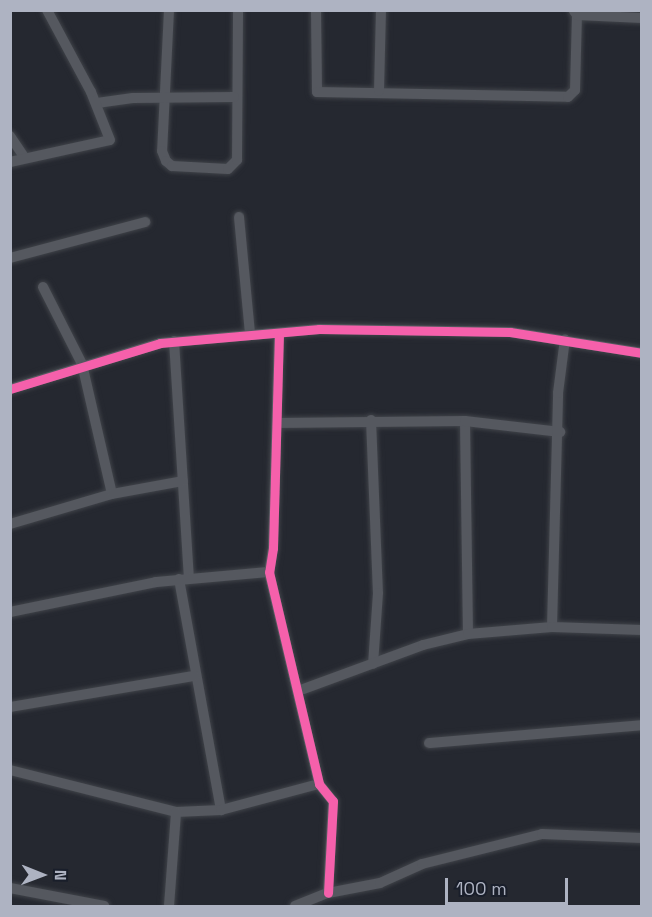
<!DOCTYPE html>
<style>
body{margin:0}
#map{position:relative;width:652px;height:917px;overflow:hidden;background:#252830;font-family:"Space Grotesk",sans-serif}
div>[style]{position:absolute}
.roads{filter:drop-shadow(0 0 2px #404349) drop-shadow(0 0 2px #404349)}
.minor>*{height:10px;margin:-5px;padding:0 5px;transform-origin:5px;border-radius:5px;background:#55585f}
.cycleway>*{height:9px;margin:-4.5px;padding:0 4.5px;transform-origin:4.5px;border-radius:4.5px;background:#f560ab}
span{translate:-50% -50%;white-space:nowrap;text-align:center;line-height:1.15;-webkit-text-stroke:6px #191e2a;paint-order:stroke}
.frame{position:absolute;inset:0;border:12px solid #aeb3c2;pointer-events:none}
.north{position:absolute;left:12px;top:845px;width:60px;height:60px;-webkit-text-stroke:4px #191e2a;paint-order:stroke;rotate:91deg;font-size:16px;font-weight:700;line-height:24px;text-align:center;color:#aeb3c2}
.north::after{content:'';display:block;margin:auto;width:21px;height:27px;background:#aeb3c2;clip-path:polygon(50% 0,100% 100%,50% 72%,0 100%)}
.scale{position:absolute;left:445px;top:878px;width:123px;height:27px;box-sizing:border-box;border:3px solid #aeb3c2;border-top:0;padding-left:8px;font-size:18px;line-height:21px;white-space:nowrap;color:#aeb3c2;-webkit-text-stroke:4px #191e2a;paint-order:stroke}
</style>
<div id="map">
<div class="roads">
<div class="minor">
<div style="left:169px;top:10px;width:141px;rotate:92.8deg"></div>
<div style="left:162px;top:151px;width:11px;rotate:68deg"></div>
<div style="left:166px;top:161px;width:8px;rotate:40deg"></div>
<div style="left:172px;top:166px;width:56px;rotate:3.1deg"></div>
<div style="left:228px;top:169px;width:13px;rotate:-45deg"></div>
<div style="left:237px;top:160px;width:150px;rotate:-89.6deg"></div>
<div style="left:316px;top:10px;width:82px;rotate:89.3deg"></div>
<div style="left:317px;top:92px;width:251px;rotate:1.1deg"></div>
<div style="left:568px;top:97px;width:10px;rotate:-45deg"></div>
<div style="left:575px;top:90px;width:75px;rotate:-88.5deg"></div>
<div style="left:574px;top:11px;width:5px;rotate:53deg"></div>
<div style="left:577px;top:15px;width:65px;rotate:2.6deg"></div>
<div style="left:379px;top:91px;width:81px;rotate:-88.6deg"></div>
<div style="left:97px;top:103px;width:36px;rotate:-8deg"></div>
<div style="left:133px;top:98px;width:101px;rotate:-0.6deg"></div>
<div style="left:10px;top:136px;width:25px;rotate:56deg"></div>
<div style="left:10px;top:162px;width:102px;rotate:-12.4deg"></div>
<div style="left:110px;top:140px;width:52px;rotate:-111.6deg"></div>
<div style="left:91px;top:92px;width:93px;rotate:-118.2deg"></div>
<div style="left:239px;top:217px;width:118px;rotate:84.6deg"></div>
<div style="left:10px;top:258px;width:140px;rotate:-14.9deg"></div>
<div style="left:43px;top:287px;width:86px;rotate:63.1deg"></div>
<div style="left:82px;top:364px;width:133px;rotate:77deg"></div>
<div style="left:279px;top:333px;width:215px;rotate:91.6deg"></div>
<div style="left:273px;top:548px;width:24px;rotate:99deg"></div>
<div style="left:269px;top:572px;width:218px;rotate:76.7deg"></div>
<div style="left:319px;top:784px;width:22px;rotate:51deg"></div>
<div style="left:333px;top:801px;width:92px;rotate:93.1deg"></div>
<div style="left:174px;top:341px;width:237px;rotate:86.4deg"></div>
<div style="left:10px;top:389px;width:157px;rotate:-17deg"></div>
<div style="left:160px;top:343px;width:160px;rotate:-5deg"></div>
<div style="left:319px;top:329px;width:191px;rotate:0.9deg"></div>
<div style="left:510px;top:332px;width:134px;rotate:9deg"></div>
<div style="left:371px;top:420px;width:173px;rotate:87.7deg"></div>
<div style="left:378px;top:593px;width:71px;rotate:94deg"></div>
<div style="left:465px;top:421px;width:213px;rotate:89.2deg"></div>
<div style="left:277px;top:423px;width:188px;rotate:-0.6deg"></div>
<div style="left:465px;top:421px;width:96px;rotate:6.6deg"></div>
<div style="left:10px;top:524px;width:106px;rotate:-16.4deg"></div>
<div style="left:112px;top:494px;width:72px;rotate:-10.4deg"></div>
<div style="left:179px;top:579px;width:235px;rotate:79.7deg"></div>
<div style="left:10px;top:612px;width:149px;rotate:-11.6deg"></div>
<div style="left:156px;top:582px;width:113px;rotate:-5.1deg"></div>
<div style="left:552px;top:627px;width:234px;rotate:-88.5deg"></div>
<div style="left:558px;top:393px;width:54px;rotate:-82.6deg"></div>
<div style="left:298px;top:691px;width:133px;rotate:-20.2deg"></div>
<div style="left:423px;top:645px;width:46px;rotate:-13.7deg"></div>
<div style="left:468px;top:634px;width:84px;rotate:-4.8deg"></div>
<div style="left:552px;top:627px;width:90px;rotate:1.9deg"></div>
<div style="left:10px;top:707px;width:187px;rotate:-9.6deg"></div>
<div style="left:429px;top:743px;width:214px;rotate:-4.8deg"></div>
<div style="left:10px;top:770px;width:171px;rotate:14.2deg"></div>
<div style="left:176px;top:812px;width:45px;rotate:-2.5deg"></div>
<div style="left:221px;top:810px;width:101px;rotate:-14.9deg"></div>
<div style="left:10px;top:888px;width:96px;rotate:10.8deg"></div>
<div style="left:169px;top:906px;width:94px;rotate:-85.7deg"></div>
<div style="left:295px;top:906px;width:35px;rotate:-22deg"></div>
<div style="left:328px;top:893px;width:53px;rotate:-10.9deg"></div>
<div style="left:380px;top:883px;width:46px;rotate:-24.3deg"></div>
<div style="left:422px;top:864px;width:124px;rotate:-14deg"></div>
<div style="left:542px;top:834px;width:100px;rotate:2.3deg"></div>
</div>
</div>
<div class="cycleway">
<div style="left:279px;top:333px;width:215px;rotate:91.6deg"></div>
<div style="left:273px;top:548px;width:24px;rotate:99deg"></div>
<div style="left:269px;top:572px;width:218px;rotate:76.7deg"></div>
<div style="left:319px;top:784px;width:22px;rotate:51deg"></div>
<div style="left:333px;top:801px;width:92px;rotate:93.1deg"></div>
<div style="left:10px;top:389px;width:157px;rotate:-17deg"></div>
<div style="left:160px;top:343px;width:160px;rotate:-5deg"></div>
<div style="left:319px;top:329px;width:191px;rotate:0.9deg"></div>
<div style="left:510px;top:332px;width:134px;rotate:9deg"></div>
</div>
<div class="frame"></div>
<div class="north">N</div>
<div class="scale">100 m</div>
</div>
